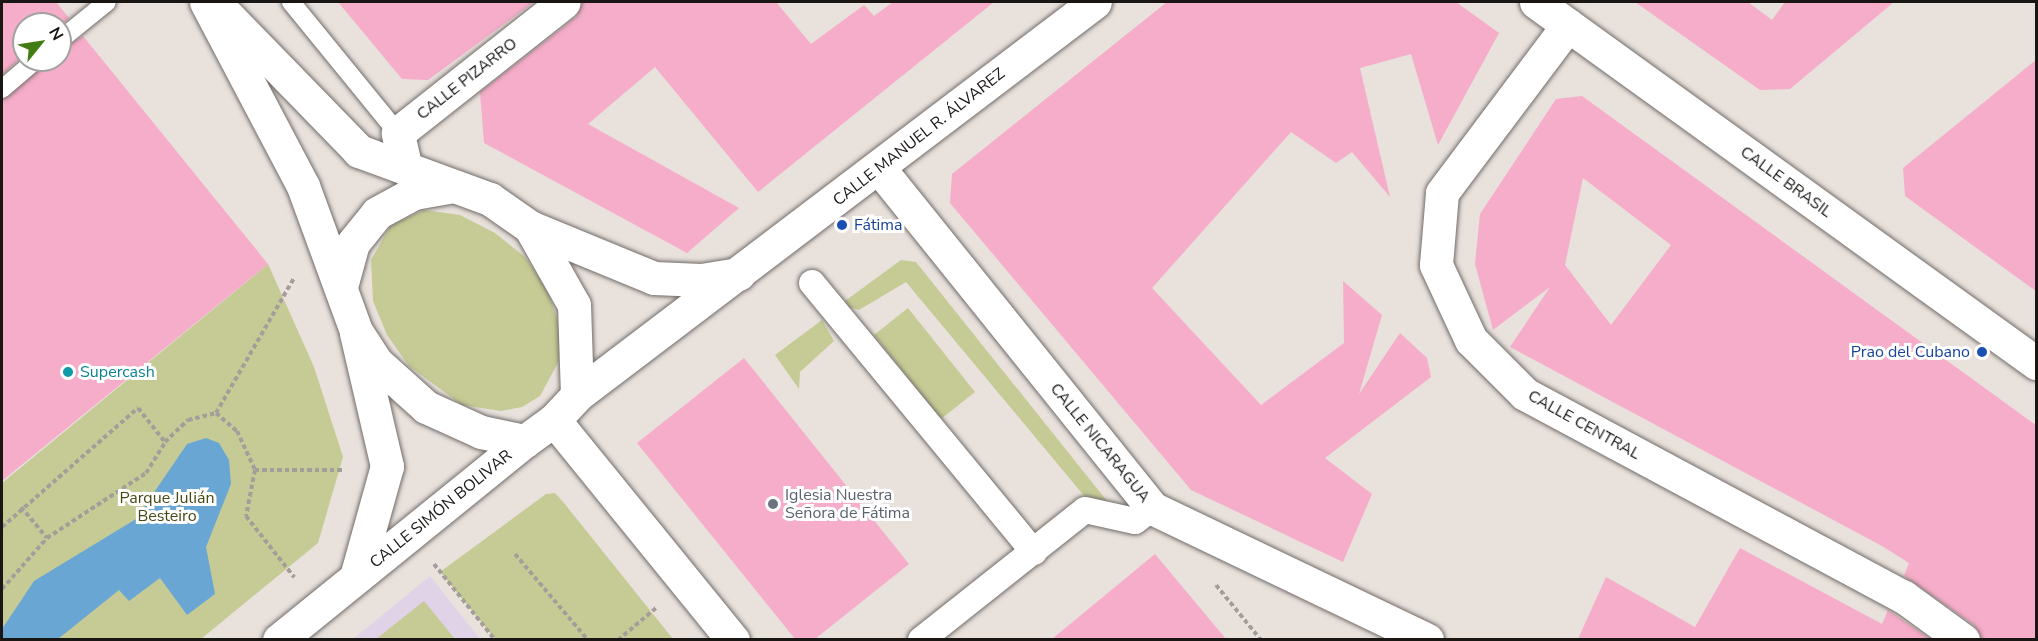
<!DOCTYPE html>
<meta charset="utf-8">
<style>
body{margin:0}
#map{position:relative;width:2038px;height:641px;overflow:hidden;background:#e8e1dc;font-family:"Nunito Sans",sans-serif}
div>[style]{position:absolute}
.education>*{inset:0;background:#e0d3e7}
.green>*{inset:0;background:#c6cb95}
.water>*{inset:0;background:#69a6d4}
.building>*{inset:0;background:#f6adca}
.path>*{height:4px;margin-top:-2px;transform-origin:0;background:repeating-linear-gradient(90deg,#a49e9a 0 4.5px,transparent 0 7.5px)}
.roads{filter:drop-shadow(0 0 2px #736c68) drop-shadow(0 0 2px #736c68)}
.service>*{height:18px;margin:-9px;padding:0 9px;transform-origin:9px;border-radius:9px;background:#fff}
.pedestrian>*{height:26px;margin:-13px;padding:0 13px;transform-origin:13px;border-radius:13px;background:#fff}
.minor>*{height:33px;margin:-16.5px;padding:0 16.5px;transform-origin:16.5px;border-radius:16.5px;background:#fff}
.tertiary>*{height:33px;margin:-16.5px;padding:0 16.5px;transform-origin:16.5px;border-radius:16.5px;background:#fff}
.dots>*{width:16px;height:16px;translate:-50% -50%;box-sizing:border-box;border:3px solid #fff;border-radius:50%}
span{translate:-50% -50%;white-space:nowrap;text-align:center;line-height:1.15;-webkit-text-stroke:6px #fff;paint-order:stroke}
.street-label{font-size:16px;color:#191614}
.transit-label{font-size:16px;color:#164399}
.left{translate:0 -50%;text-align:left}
.right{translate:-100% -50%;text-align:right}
.culture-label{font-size:16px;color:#0d838f}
.worship-label{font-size:16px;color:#5b616d}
.park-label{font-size:16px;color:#474914}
.frame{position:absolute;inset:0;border:3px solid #191614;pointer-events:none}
.north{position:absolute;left:12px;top:12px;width:60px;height:60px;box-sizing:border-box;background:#fff;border:2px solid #a3a2a1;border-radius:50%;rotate:60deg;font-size:16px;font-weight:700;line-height:24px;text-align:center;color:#191614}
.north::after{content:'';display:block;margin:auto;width:21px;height:27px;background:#427c15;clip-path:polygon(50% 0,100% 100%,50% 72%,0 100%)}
</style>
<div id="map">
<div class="education">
<div style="clip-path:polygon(430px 576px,480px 639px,352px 640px)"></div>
</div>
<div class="green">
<div style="clip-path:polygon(424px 210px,460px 215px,495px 233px,525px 257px,547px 289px,559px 324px,559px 361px,540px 396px,522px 407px,501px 411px,462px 405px,409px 366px,387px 335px,373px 301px,371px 260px,391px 225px)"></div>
<div style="clip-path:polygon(901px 260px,916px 262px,1119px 516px,1095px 509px,906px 282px,859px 310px,849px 307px,845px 301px)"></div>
<div style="clip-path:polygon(268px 264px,314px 367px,343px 457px,318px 543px,201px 639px,2px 640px,2px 483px)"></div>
<div style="clip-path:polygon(908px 308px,975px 392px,941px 419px,874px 335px)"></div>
<div style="clip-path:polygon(822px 320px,834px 341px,800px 372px,799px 389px,775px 355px)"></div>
<div style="clip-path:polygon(555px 493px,564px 503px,673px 639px,495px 639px,440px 572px,546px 494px)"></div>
<div style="clip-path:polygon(424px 601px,455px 639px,376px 639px)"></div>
</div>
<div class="water">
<div style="clip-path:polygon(206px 438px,219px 443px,229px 460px,231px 484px,206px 547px,215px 594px,187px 615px,160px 578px,129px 601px,119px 590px,58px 639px,2px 639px,2px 629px,34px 581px,136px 519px,187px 444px)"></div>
</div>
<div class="building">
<div style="clip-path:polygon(2px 2px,56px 2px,69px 18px,60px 26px,24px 24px,24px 55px,2px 75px)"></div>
<div style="clip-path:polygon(338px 2px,534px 2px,428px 80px,402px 79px)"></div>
<div style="clip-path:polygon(582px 2px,776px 2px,811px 44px,864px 5px,874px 16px,893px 2px,994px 2px,758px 192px,655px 67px,588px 124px,739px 208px,687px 253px,484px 143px,480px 92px,576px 17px)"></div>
<div style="clip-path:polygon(1167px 2px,1456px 2px,1499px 33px,1438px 145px,1411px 54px,1360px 68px,1390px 197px,1352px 152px,1336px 163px,1291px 132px,1152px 288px,1261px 405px,1344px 343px,1343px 281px,1382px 315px,1359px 394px,1400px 333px,1427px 358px,1431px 377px,1325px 458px,1372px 494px,1343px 562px,1191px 490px,950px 203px,952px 174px)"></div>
<div style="clip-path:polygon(1635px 2px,1748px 2px,1772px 20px,1785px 2px,1894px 2px,1790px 89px,1760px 90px)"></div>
<div style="clip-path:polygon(83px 36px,268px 264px,2px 481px,2px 100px,47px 60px,60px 60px,60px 51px)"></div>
<div style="clip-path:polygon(2037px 59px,2037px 292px,1905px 196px,1903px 168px)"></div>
<div style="clip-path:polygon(evenodd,1582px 96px,2037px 426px,2037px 639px,1981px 639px,1974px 625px,1904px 576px,1909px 563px,1882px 546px,1510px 347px,1550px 287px,1493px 330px,1475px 264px,1480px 214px,1556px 99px,1582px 96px,1583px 178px,1671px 245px,1611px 325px,1565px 265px,1583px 178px)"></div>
<div style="clip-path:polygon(744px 358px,909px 564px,815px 639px,795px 639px,637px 443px)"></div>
<div style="clip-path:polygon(1740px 548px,1882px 624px,1888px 610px,1930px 639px,1578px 639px,1606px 577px,1695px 627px)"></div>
<div style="clip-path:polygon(1155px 554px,1226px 639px,1052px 639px,1092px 606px)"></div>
</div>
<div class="path">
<div style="left:216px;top:413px;width:156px;rotate:-60deg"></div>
<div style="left:255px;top:470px;width:90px"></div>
<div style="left:21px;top:507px;width:40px;rotate:50deg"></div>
<div style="left:2px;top:527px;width:181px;rotate:-41.2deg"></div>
<div style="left:138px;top:408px;width:43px;rotate:51.5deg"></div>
<div style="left:515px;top:554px;width:113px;rotate:49.7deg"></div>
<div style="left:434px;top:564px;width:97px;rotate:51.2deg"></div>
<div style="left:1216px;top:585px;width:71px;rotate:50.7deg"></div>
<div style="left:2px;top:589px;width:68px;rotate:-48.6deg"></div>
<div style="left:47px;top:538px;width:118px;rotate:-33.3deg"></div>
<div style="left:146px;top:473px;width:36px;rotate:-58deg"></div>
<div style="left:165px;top:442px;width:32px;rotate:-44deg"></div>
<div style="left:188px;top:420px;width:29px;rotate:-14deg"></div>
<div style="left:216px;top:413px;width:28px;rotate:41deg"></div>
<div style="left:237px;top:431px;width:43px;rotate:65.2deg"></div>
<div style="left:255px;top:470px;width:47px;rotate:101.1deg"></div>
<div style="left:246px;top:516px;width:78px;rotate:51.8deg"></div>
<div style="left:618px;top:640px;width:50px;rotate:-40.1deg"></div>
</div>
<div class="roads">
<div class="service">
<div style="left:291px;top:2px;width:169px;rotate:50.8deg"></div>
<div style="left:60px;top:40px;width:60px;rotate:-39deg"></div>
<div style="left:2px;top:89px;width:45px;rotate:-40.5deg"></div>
</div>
<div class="pedestrian">
<div style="left:812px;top:283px;width:349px;rotate:50.5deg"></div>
<div style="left:921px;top:640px;width:209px;rotate:-38.4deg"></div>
<div style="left:1085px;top:510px;width:51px;rotate:12.4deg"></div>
<div style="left:1135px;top:521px;width:21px;rotate:-37deg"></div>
</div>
<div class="minor">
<div style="left:1536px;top:2px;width:617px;rotate:35.83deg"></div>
<div style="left:1568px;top:25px;width:210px;rotate:126.9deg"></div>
<div style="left:1442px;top:193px;width:72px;rotate:94.8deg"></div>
<div style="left:1436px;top:265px;width:83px;rotate:65deg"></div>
<div style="left:1471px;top:340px;width:76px;rotate:45deg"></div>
<div style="left:1525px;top:394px;width:430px;rotate:28.2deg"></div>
<div style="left:1904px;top:597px;width:73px;rotate:36.1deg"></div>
<div style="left:879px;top:168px;width:436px;rotate:51.2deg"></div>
<div style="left:1152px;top:508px;width:305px;rotate:25.6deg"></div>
<div style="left:406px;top:169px;width:37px;rotate:-103deg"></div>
<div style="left:398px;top:133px;width:211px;rotate:-38.3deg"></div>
<div style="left:530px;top:227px;width:134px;rotate:22.4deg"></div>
<div style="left:654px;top:278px;width:47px;rotate:2.4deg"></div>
<div style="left:701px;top:280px;width:38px;rotate:-9deg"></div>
<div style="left:342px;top:283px;width:41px;rotate:-74.6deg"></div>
<div style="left:353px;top:243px;width:38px;rotate:-51deg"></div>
<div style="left:377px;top:213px;width:42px;rotate:-28.4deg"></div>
<div style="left:414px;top:193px;width:39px;rotate:-10deg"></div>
<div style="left:356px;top:333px;width:137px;rotate:76.9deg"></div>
<div style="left:387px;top:466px;width:115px;rotate:105.6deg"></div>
<div style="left:577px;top:395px;width:650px;rotate:-37.19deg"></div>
<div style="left:279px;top:640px;width:316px;rotate:-39deg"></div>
</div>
<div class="tertiary">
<div style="left:206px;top:2px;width:208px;rotate:62.2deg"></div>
<div style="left:303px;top:186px;width:154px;rotate:69.9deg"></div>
<div style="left:356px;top:331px;width:37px;rotate:57deg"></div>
<div style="left:376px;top:362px;width:67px;rotate:42deg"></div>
<div style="left:426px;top:407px;width:60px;rotate:24.4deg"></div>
<div style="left:481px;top:432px;width:45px;rotate:11.6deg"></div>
<div style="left:525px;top:441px;width:36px;rotate:-36deg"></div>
<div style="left:554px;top:420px;width:34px;rotate:-47deg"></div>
<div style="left:577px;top:395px;width:90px;rotate:-91.9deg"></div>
<div style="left:574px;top:305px;width:90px;rotate:-119.4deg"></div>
<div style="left:530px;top:227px;width:49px;rotate:-145deg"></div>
<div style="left:490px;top:199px;width:140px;rotate:-159.9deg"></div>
<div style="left:359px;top:151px;width:208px;rotate:-134.2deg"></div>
<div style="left:554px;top:420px;width:284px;rotate:50.9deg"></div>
</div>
</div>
<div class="dots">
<div style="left:842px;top:225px;background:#1a4fb4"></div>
<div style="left:1982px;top:352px;background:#1a4fb4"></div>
<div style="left:68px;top:372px;background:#0f9aa8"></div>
<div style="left:773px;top:504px;background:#6b7280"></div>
</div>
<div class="street-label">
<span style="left:467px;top:79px;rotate:-38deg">CALLE PIZARRO</span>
<span style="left:919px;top:137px;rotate:-38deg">CALLE MANUEL R. ÁLVAREZ</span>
<span style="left:1786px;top:182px;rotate:36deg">CALLE BRASIL</span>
<span style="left:1584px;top:425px;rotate:29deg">CALLE CENTRAL</span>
<span style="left:1100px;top:443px;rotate:51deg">CALLE NICARAGUA</span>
<span style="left:441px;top:509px;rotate:-39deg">CALLE SIMÓN BOLIVAR</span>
</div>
<div class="transit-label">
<span class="left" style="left:854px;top:225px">Fátima</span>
<span class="right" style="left:1970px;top:352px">Prao del Cubano</span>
</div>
<div class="culture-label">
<span class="left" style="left:80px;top:372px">Supercash</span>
</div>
<div class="worship-label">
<span class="left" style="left:785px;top:504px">Iglesia Nuestra<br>Señora de Fátima</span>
</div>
<div class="park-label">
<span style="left:167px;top:507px">Parque Julián<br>Besteiro</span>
</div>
<div class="frame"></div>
<div class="north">N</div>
</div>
